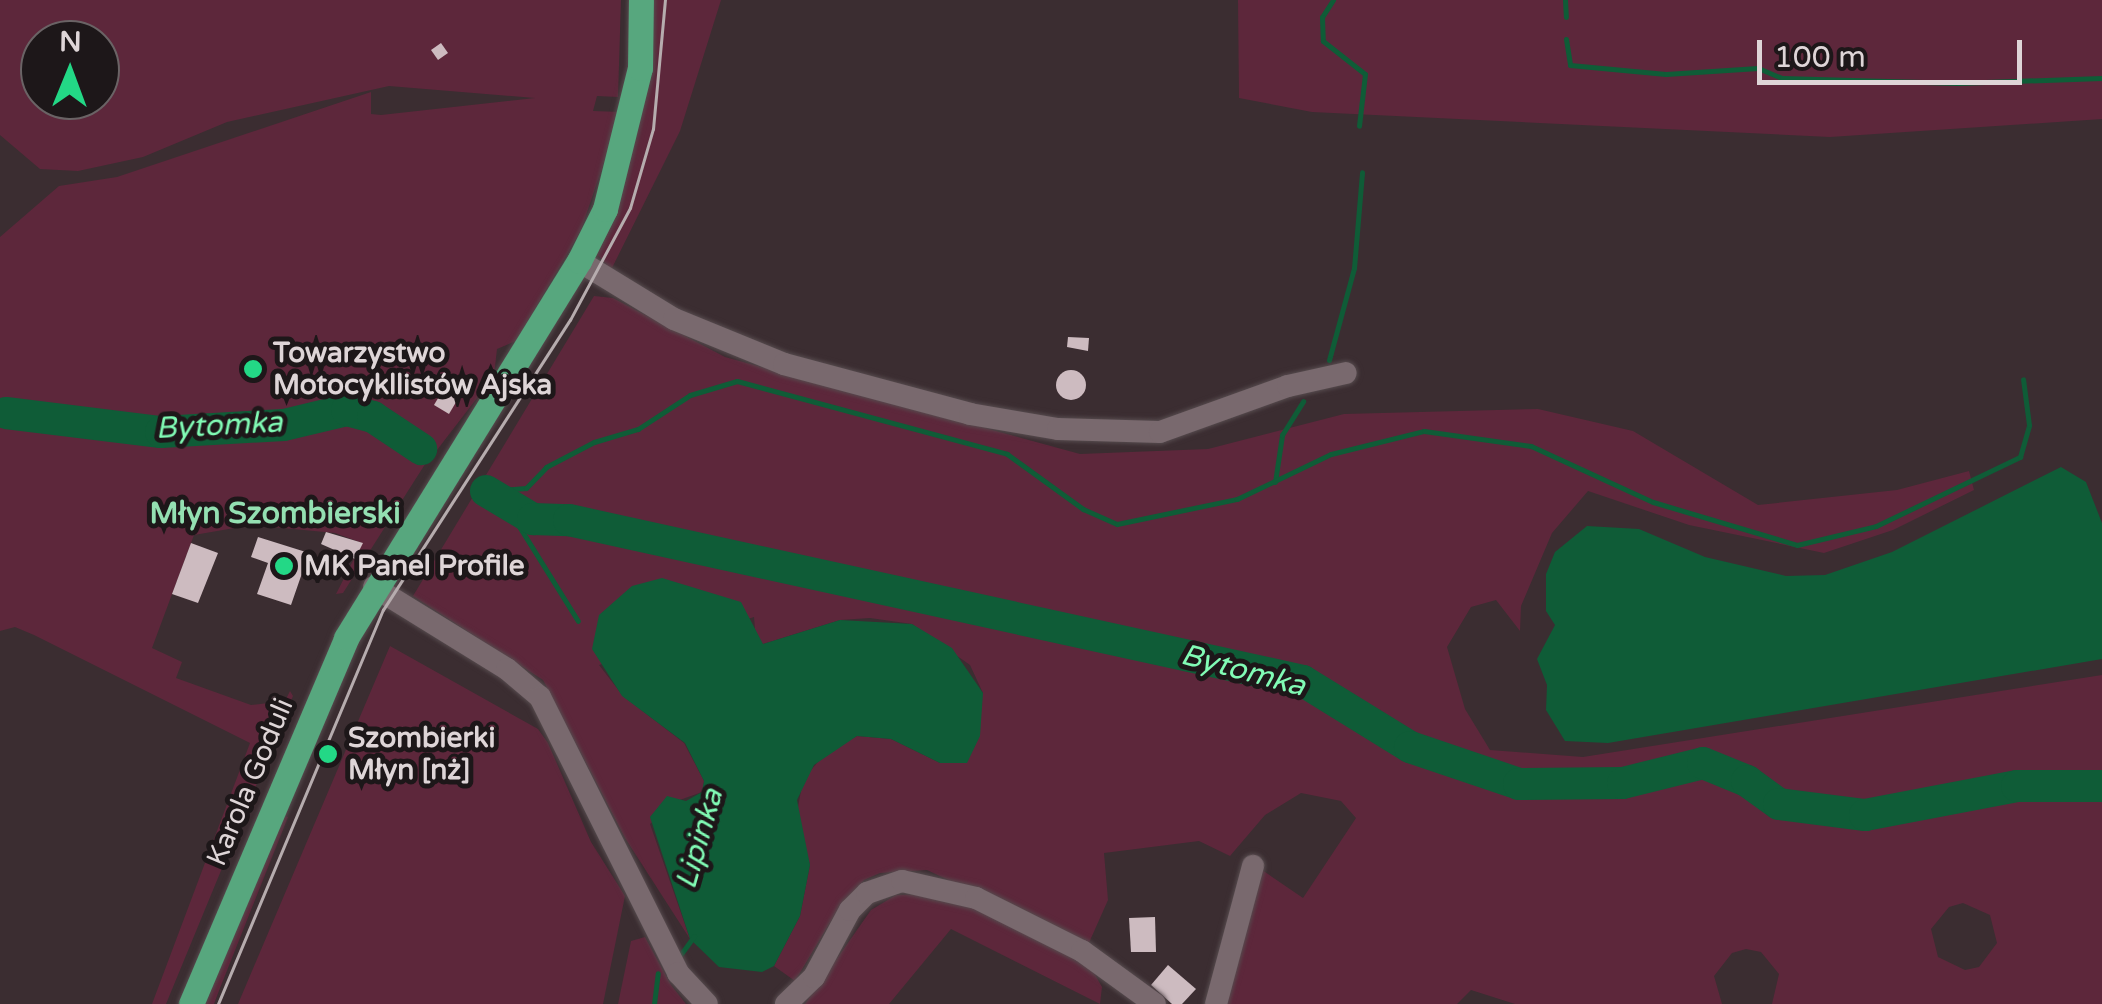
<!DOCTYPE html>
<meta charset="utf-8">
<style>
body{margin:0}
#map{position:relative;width:2102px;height:1004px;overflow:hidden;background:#3b2d31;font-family:"Varela Round",sans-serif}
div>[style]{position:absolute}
.green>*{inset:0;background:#5d273b}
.water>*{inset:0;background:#0f5c37}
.stream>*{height:5px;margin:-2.5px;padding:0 2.5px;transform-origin:2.5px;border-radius:2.5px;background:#0f5c37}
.river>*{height:32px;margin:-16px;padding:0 16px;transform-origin:16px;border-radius:16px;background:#0f5c37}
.building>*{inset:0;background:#cdbbc0}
.round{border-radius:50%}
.roads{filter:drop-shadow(0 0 2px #564b4e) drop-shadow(0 0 2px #564b4e)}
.minor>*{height:22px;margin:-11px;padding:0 11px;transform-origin:11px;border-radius:11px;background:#79696e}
.major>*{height:25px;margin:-12.5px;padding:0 12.5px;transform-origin:12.5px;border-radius:12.5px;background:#57a77e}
.tram>*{height:2.5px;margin:-1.25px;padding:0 1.25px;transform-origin:1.25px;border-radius:1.25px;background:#b6acae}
.dots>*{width:28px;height:28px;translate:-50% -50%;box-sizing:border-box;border:5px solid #1d1719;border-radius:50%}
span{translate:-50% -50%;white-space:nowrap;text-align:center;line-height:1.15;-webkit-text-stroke:10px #1d1719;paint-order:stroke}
.poi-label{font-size:28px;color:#ded5d7;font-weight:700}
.left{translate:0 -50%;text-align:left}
.street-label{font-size:28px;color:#ded5d7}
.water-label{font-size:30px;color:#81fbb5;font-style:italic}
.neighbourhood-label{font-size:30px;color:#94e0b2;font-weight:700}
.north{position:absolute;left:20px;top:20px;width:100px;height:100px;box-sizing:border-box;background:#1d1719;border:2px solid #6a6365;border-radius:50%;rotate:1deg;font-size:28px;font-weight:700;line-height:40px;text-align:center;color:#ded5d7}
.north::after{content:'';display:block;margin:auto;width:35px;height:45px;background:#23d886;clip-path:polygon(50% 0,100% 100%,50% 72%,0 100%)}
.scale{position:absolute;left:1757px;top:40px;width:265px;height:45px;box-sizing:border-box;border:5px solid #ded5d7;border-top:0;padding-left:12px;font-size:30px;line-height:35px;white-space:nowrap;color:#ded5d7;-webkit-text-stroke:8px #1d1719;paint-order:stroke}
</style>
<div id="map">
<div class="green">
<div style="clip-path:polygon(evenodd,0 0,621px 0,618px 97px,597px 96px,593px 111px,621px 112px,581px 230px,516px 341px,497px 349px,494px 376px,437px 450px,377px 414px,348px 407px,284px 421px,211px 426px,6px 409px,3px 420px,221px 438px,291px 432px,346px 414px,429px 458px,343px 593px,336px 594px,362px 543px,335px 533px,252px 525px,194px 535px,152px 648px,182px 662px,176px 678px,251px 705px,285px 701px,290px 691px,293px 696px,166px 1004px,152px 1004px,250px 743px,34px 635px,15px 627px,0 631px,0 237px,59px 186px,117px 177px,371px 92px,371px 114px,381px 115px,535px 98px,389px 86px,227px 122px,143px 157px,78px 171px,40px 169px,0 135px,0 0,40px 40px,100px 40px,100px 100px,40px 100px,40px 40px)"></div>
<div style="clip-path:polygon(651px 0,721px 0,680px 131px,611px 270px,596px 253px,638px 131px)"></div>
<div style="clip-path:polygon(1238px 0,2102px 0,2102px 119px,1830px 137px,1312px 112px,1239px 98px)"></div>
<div style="clip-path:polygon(evenodd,594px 296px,613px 298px,725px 357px,1080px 454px,1208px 449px,1344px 414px,1538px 409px,1633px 431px,1758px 505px,1897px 490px,1969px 471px,1974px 490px,1893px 530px,1824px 553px,1689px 525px,1588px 491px,1552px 533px,1521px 606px,1520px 631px,1496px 600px,1471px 607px,1447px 647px,1465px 709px,1490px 750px,1583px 757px,2102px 675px,2102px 778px,2016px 775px,1911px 803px,1909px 819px,2017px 791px,2102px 791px,2102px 1004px,1772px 1004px,1779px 974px,1761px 952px,1746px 949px,1732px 953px,1714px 976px,1722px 1004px,1515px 1004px,1471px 990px,1457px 1004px,1223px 1004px,1262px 870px,1303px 898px,1356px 818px,1341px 801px,1301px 793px,1265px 815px,1230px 856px,1199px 841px,1104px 853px,1108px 900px,1088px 945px,927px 870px,880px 873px,864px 880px,837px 911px,795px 981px,774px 966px,800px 916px,810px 865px,796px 818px,803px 780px,826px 752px,857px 736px,891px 739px,940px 763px,983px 693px,970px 665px,912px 624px,870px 618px,840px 620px,763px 644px,756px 640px,754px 617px,599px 665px,623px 696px,684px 743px,704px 781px,702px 792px,677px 801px,650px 824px,690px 939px,625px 838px,543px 680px,413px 596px,594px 296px,1963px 903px,1990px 915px,1997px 943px,1979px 967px,1965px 970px,1938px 957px,1931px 929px,1949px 907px,1963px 903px)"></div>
<div style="clip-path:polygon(390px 646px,538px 729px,548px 743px,591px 842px,625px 896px,603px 1004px,238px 1004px)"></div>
<div style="clip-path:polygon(282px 815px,288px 817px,220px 988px,214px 1004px,206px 1004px)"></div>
<div style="clip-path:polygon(927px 894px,961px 902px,1090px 966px,1102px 987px,1100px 1004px,951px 929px,889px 1004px,805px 1004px,871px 910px,896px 895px)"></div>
<div style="clip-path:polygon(645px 937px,671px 985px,686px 1004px,618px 1004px,631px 941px)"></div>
</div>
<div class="water">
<div style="clip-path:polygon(2061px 467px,2086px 482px,2102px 523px,2102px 659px,1608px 743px,1565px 741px,1546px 710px,1547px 685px,1537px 659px,1555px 625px,1546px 611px,1546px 574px,1555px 552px,1587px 526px,1639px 529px,1705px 557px,1786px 576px,1825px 575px,1892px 552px)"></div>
<div style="clip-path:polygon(662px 578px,741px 602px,763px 644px,840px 620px,912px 624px,952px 648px,983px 693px,980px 736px,967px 763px,940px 763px,891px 739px,857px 736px,814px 765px,797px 800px,810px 865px,800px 916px,774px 966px,762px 972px,719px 967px,690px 939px,650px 817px,667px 796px,686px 801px,702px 792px,704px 781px,685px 743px,622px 696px,592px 649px,599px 615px,632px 586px)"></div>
</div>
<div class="stream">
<div style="left:1333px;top:0;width:20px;rotate:123deg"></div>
<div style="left:1322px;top:17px;width:24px;rotate:88deg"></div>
<div style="left:1323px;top:41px;width:53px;rotate:38.2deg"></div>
<div style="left:1365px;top:74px;width:52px;rotate:96.6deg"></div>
<div style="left:1565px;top:0;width:17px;rotate:87deg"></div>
<div style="left:1566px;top:39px;width:26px;rotate:81deg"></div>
<div style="left:1570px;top:65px;width:96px;rotate:5.4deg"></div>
<div style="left:1666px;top:74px;width:92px;rotate:-3.7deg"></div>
<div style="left:1758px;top:68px;width:26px;rotate:23deg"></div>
<div style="left:1782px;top:78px;width:176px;rotate:1.6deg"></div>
<div style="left:1958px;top:83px;width:144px;rotate:-2deg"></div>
<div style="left:1329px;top:360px;width:95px;rotate:-74.8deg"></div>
<div style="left:1354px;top:268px;width:96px;rotate:-85.2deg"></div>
<div style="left:1275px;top:482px;width:48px;rotate:-81.5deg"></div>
<div style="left:1282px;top:435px;width:40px;rotate:-58deg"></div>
<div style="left:486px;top:491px;width:40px;rotate:-4.3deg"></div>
<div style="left:526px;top:488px;width:29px;rotate:-46deg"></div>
<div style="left:546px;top:467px;width:54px;rotate:-27.5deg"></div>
<div style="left:594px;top:442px;width:46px;rotate:-16.5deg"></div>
<div style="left:638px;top:429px;width:62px;rotate:-33.2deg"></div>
<div style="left:690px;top:395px;width:49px;rotate:-16.6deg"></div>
<div style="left:737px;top:381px;width:280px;rotate:15.1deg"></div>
<div style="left:1007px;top:454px;width:94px;rotate:35.9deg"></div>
<div style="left:1083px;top:509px;width:37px;rotate:24deg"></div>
<div style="left:1117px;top:524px;width:123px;rotate:-11.8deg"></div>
<div style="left:1237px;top:499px;width:104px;rotate:-25.6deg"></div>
<div style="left:1331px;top:454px;width:96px;rotate:-13.9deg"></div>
<div style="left:1424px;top:431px;width:108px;rotate:8deg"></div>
<div style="left:1531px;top:446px;width:134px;rotate:24.7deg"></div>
<div style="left:1653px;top:502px;width:150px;rotate:16.6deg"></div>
<div style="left:1797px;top:545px;width:81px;rotate:-13.5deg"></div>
<div style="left:1876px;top:526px;width:160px;rotate:-25.6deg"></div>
<div style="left:2020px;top:457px;width:33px;rotate:-74deg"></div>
<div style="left:2029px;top:425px;width:46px;rotate:-97.4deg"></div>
<div style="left:507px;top:507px;width:134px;rotate:58.1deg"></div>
<div style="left:681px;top:954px;width:22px;rotate:-54deg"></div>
<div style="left:654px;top:1004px;width:31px;rotate:-83deg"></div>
</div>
<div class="river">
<div style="left:6px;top:413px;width:156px;rotate:7deg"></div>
<div style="left:161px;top:432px;width:123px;rotate:-3.3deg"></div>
<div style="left:284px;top:425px;width:65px;rotate:-13.4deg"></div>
<div style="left:347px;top:410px;width:27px;rotate:15deg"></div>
<div style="left:373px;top:417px;width:58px;rotate:33.7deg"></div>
<div style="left:486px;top:491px;width:55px;rotate:30.8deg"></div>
<div style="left:533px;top:519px;width:36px;rotate:2deg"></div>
<div style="left:569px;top:520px;width:751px;rotate:12.37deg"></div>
<div style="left:1303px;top:681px;width:126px;rotate:31.7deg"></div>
<div style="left:1410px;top:747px;width:115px;rotate:18.7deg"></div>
<div style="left:1519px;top:784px;width:104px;rotate:-0.6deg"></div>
<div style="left:1623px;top:783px;width:82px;rotate:-14deg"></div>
<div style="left:1703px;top:763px;width:48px;rotate:22.2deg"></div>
<div style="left:1747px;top:781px;width:39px;rotate:36deg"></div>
<div style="left:1779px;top:804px;width:87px;rotate:7.3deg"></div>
<div style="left:1865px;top:815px;width:155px;rotate:-10.8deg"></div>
<div style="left:2017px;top:786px;width:85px"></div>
</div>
<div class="building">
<div style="clip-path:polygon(441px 43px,448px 53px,438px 60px,431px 50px)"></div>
<div style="clip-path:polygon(1068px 337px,1089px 338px,1088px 351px,1067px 347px)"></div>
<div class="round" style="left:1056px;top:370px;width:30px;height:30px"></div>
<div style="clip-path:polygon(450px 378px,465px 387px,449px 414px,434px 405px)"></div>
<div style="clip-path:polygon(326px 532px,363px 543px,355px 559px,321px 544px)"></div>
<div style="clip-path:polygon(258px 537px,309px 553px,291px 605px,257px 594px,268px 563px,251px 557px)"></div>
<div style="clip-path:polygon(191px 543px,218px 553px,198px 603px,172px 594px)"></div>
<div style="clip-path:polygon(1155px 917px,1156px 952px,1131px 952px,1129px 918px)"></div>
<div style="clip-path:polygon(1168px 965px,1196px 989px,1182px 1004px,1172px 1004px,1151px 985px)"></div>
</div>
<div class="roads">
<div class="minor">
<div style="left:579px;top:261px;width:111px;rotate:31.4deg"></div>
<div style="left:674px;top:319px;width:119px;rotate:22.2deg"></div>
<div style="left:784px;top:364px;width:193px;rotate:15deg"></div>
<div style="left:970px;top:414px;width:89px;rotate:9.7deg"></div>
<div style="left:1058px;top:429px;width:102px;rotate:1.7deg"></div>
<div style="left:1160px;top:432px;width:136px;rotate:-19.8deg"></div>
<div style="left:1288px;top:386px;width:59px;rotate:-12.6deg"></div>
<div style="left:374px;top:587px;width:156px;rotate:31.7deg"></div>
<div style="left:507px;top:669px;width:43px;rotate:40.3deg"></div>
<div style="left:540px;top:697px;width:309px;rotate:63.4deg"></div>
<div style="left:678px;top:973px;width:42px;rotate:46.9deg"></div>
<div style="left:786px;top:1004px;width:39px;rotate:-44deg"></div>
<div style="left:814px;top:977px;width:76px;rotate:-61.8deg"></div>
<div style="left:850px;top:910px;width:24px;rotate:-45deg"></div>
<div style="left:867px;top:893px;width:37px;rotate:-19deg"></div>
<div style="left:902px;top:881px;width:76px;rotate:12.9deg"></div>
<div style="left:976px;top:898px;width:119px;rotate:26.6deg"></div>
<div style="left:1082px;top:951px;width:90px;rotate:36deg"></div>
<div style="left:1216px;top:1004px;width:143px;rotate:-75deg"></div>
</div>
<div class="major">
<div style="left:191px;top:1004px;width:397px;rotate:-67deg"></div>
<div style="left:346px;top:638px;width:443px;rotate:-58.3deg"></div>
<div style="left:579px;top:261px;width:58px;rotate:-63.4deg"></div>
<div style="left:605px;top:209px;width:145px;rotate:-76.1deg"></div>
<div style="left:640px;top:68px;width:68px;rotate:-89.2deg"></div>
</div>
</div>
<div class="tram">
<div style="left:218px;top:1004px;width:427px;rotate:-67.3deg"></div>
<div style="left:383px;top:610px;width:345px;rotate:-57.2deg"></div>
<div style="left:570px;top:320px;width:127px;rotate:-61.8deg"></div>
<div style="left:630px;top:208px;width:82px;rotate:-73.8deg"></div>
<div style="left:653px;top:129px;width:130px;rotate:-84.7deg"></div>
</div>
<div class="dots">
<div style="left:253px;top:369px;background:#23d886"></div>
<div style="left:284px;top:566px;background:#23d886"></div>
<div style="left:328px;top:754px;background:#23d886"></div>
</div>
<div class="poi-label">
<span class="left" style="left:273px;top:369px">Towarzystwo<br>Motocykllistów Ajska</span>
<span class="left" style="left:304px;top:566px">MK Panel Profile</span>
<span class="left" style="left:348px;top:754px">Szombierki<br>Młyn [nż]</span>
</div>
<div class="street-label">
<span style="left:250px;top:782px;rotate:-67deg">Karola Goduli</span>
</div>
<div class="water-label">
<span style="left:219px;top:426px;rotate:-3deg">Bytomka</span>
<span style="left:1243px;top:671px;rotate:15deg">Bytomka</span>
<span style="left:700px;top:839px;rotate:-74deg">Lipinka</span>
</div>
<div class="neighbourhood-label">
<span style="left:275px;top:514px">Młyn Szombierski</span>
</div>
<div class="north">N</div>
<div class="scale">100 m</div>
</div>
